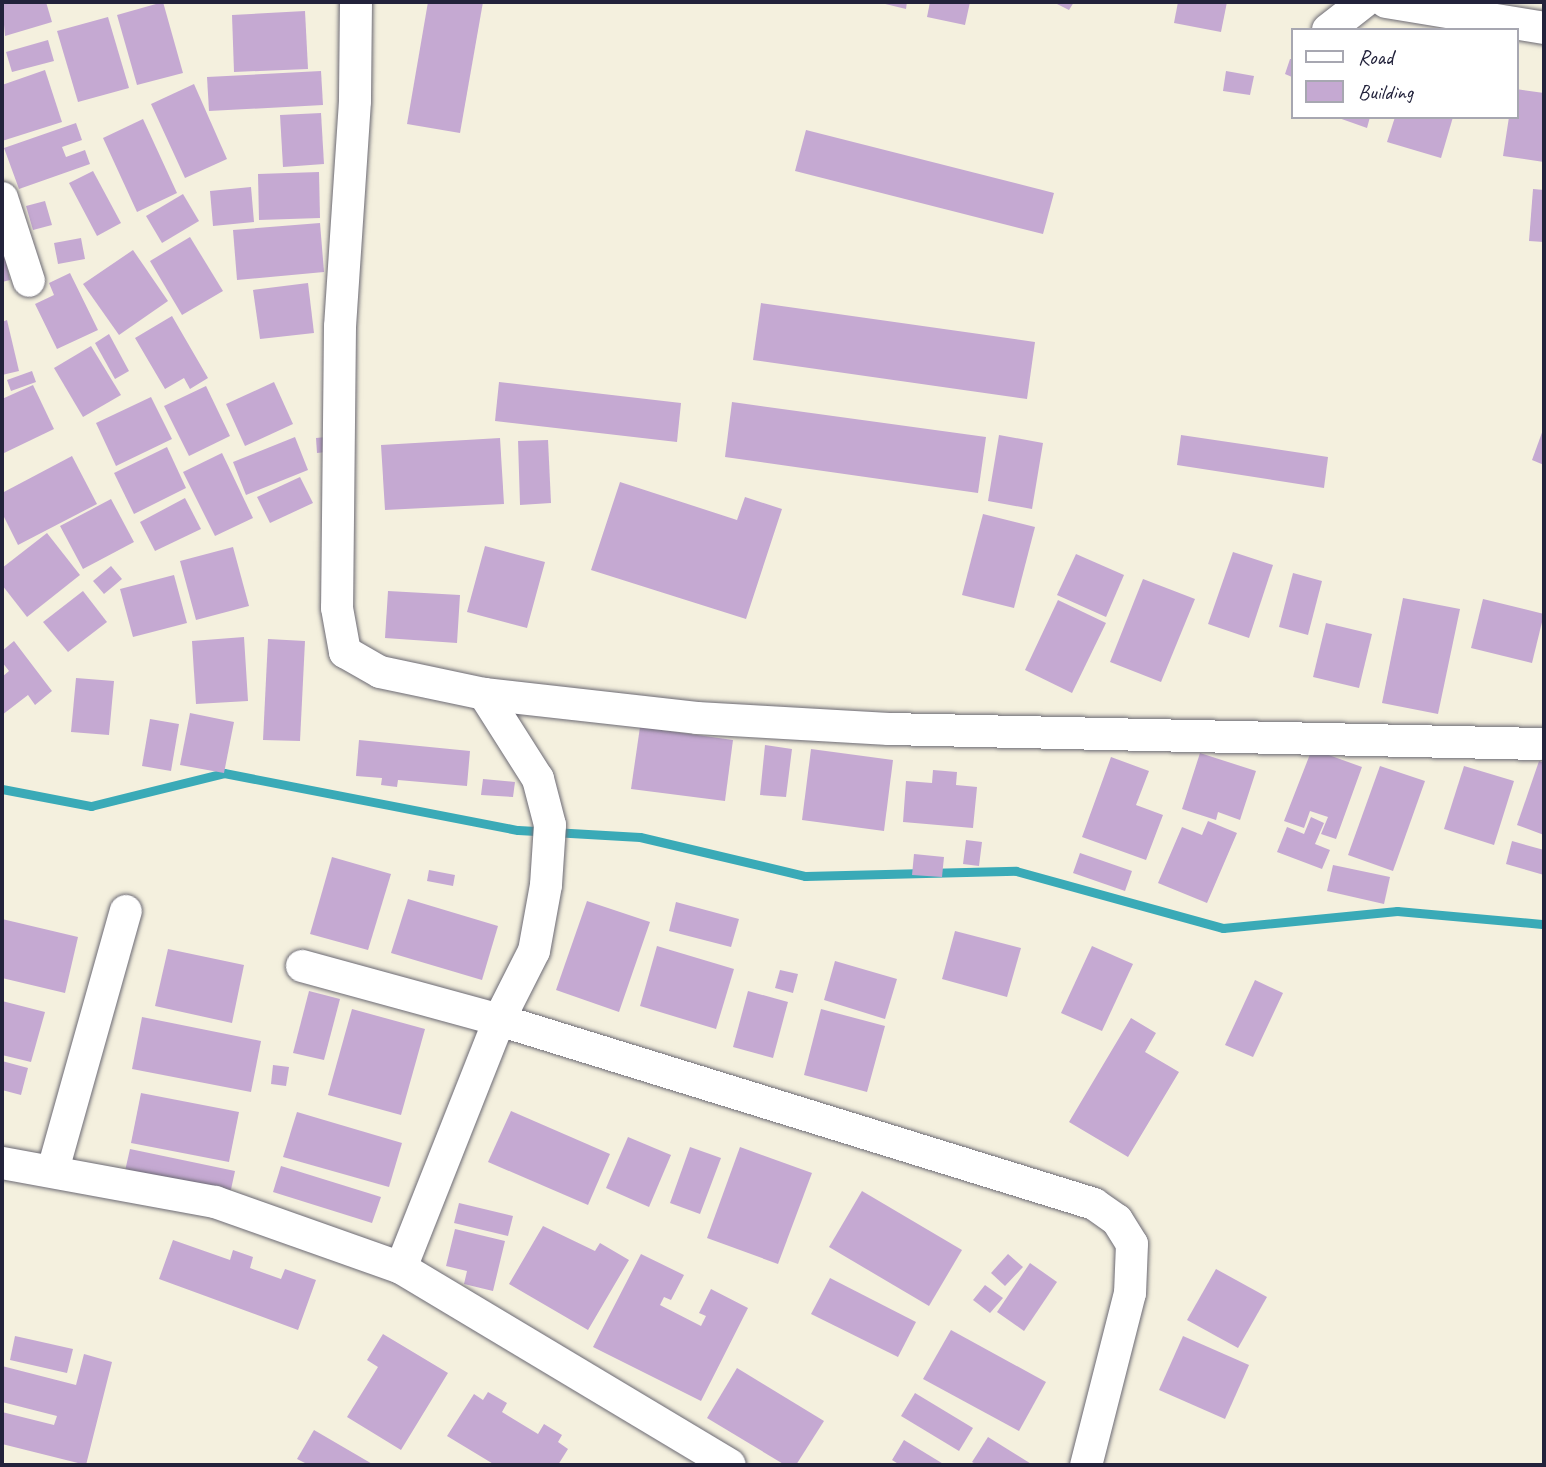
<!DOCTYPE html>
<style>
body{margin:0}
#map{position:relative;width:1546px;height:1467px;overflow:hidden;background:#f4f0de;font-family:Caveat,sans-serif}
div>[style]{position:absolute}
.stream>*{height:9px;margin:-4.5px;padding:0 4.5px;transform-origin:4.5px;border-radius:4.5px;background:#3aaab7}
.building>*{inset:0;background:#c5a9d2}
.roads{filter:drop-shadow(0 0 2px #6c6a74) drop-shadow(0 0 2px #6c6a74)}
.minor>*{height:32px;margin:-16px;padding:0 16px;transform-origin:16px;border-radius:16px;background:#fff}
span{translate:-50% -50%;white-space:nowrap;text-align:center;line-height:1.15;-webkit-text-stroke:7px #fff;paint-order:stroke}
.frame{position:absolute;inset:0;border:4px solid #22223b;pointer-events:none}
.legend{position:absolute;left:1291px;top:28px;width:228px;height:91px;box-sizing:border-box;background:#fff;border:2px solid #a7a7b1;margin:0;padding:9px 12px;list-style:none;font-size:21px;color:#22223b}
.legend li{display:flex;align-items:center;gap:14px;height:35px}
.legend b{width:35px;border:2px solid #a7a7b1}
</style>
<div id="map">
<div class="stream">
<div style="left:2px;top:789px;width:91px;rotate:10.8deg"></div>
<div style="left:91px;top:806px;width:137px;rotate:-13.9deg"></div>
<div style="left:224px;top:773px;width:299px;rotate:11deg"></div>
<div style="left:518px;top:830px;width:122px;rotate:3.3deg"></div>
<div style="left:640px;top:837px;width:170px;rotate:13.3deg"></div>
<div style="left:805px;top:876px;width:211px;rotate:-1.4deg"></div>
<div style="left:1016px;top:871px;width:215px;rotate:15.4deg"></div>
<div style="left:1223px;top:928px;width:175px;rotate:-5.6deg"></div>
<div style="left:1397px;top:911px;width:148px;rotate:5.1deg"></div>
</div>
<div class="building">
<div style="clip-path:polygon(2px 2px,46px 2px,52px 22px,5px 36px)"></div>
<div style="clip-path:polygon(163px 2px,183px 73px,137px 85px,117px 15px)"></div>
<div style="clip-path:polygon(428px 2px,483px 2px,460px 133px,407px 124px)"></div>
<div style="clip-path:polygon(877px 2px,907px 2px,906px 9px)"></div>
<div style="clip-path:polygon(930px 2px,970px 2px,965px 25px,927px 17px)"></div>
<div style="clip-path:polygon(1053px 2px,1074px 2px,1069px 10px)"></div>
<div style="clip-path:polygon(1178px 2px,1227px 2px,1221px 32px,1174px 23px)"></div>
<div style="clip-path:polygon(305px 11px,308px 69px,234px 72px,232px 15px)"></div>
<div style="clip-path:polygon(108px 17px,129px 88px,78px 102px,57px 31px)"></div>
<div style="clip-path:polygon(48px 40px,54px 61px,12px 72px,6px 52px)"></div>
<div style="clip-path:polygon(1290px 59px,1292px 59px,1292px 77px,1285px 74px)"></div>
<div style="clip-path:polygon(45px 70px,62px 122px,2px 141px,2px 85px)"></div>
<div style="clip-path:polygon(321px 71px,323px 105px,209px 111px,207px 77px)"></div>
<div style="clip-path:polygon(1226px 71px,1254px 76px,1250px 95px,1223px 91px)"></div>
<div style="clip-path:polygon(194px 84px,227px 159px,185px 178px,151px 104px)"></div>
<div style="clip-path:polygon(1516px 89px,1544px 93px,1544px 162px,1503px 156px,1509px 117px,1516px 117px)"></div>
<div style="clip-path:polygon(321px 113px,324px 164px,283px 167px,280px 115px)"></div>
<div style="clip-path:polygon(1336px 117px,1370px 117px,1367px 128px)"></div>
<div style="clip-path:polygon(1395px 117px,1453px 117px,1441px 158px,1387px 142px)"></div>
<div style="clip-path:polygon(143px 119px,177px 193px,137px 212px,103px 138px)"></div>
<div style="clip-path:polygon(76px 123px,82px 140px,62px 147px,66px 157px,85px 150px,90px 164px,19px 189px,4px 148px)"></div>
<div style="clip-path:polygon(806px 130px,1054px 193px,1043px 234px,795px 171px)"></div>
<div style="clip-path:polygon(93px 171px,121px 223px,97px 236px,69px 183px)"></div>
<div style="clip-path:polygon(319px 172px,320px 218px,259px 220px,258px 174px)"></div>
<div style="clip-path:polygon(251px 187px,254px 222px,213px 226px,210px 191px)"></div>
<div style="clip-path:polygon(1533px 189px,1544px 190px,1544px 242px,1529px 241px)"></div>
<div style="clip-path:polygon(183px 194px,199px 221px,162px 243px,146px 216px)"></div>
<div style="clip-path:polygon(45px 201px,52px 225px,33px 230px,26px 206px)"></div>
<div style="clip-path:polygon(320px 223px,324px 272px,237px 280px,233px 230px)"></div>
<div style="clip-path:polygon(190px 237px,223px 291px,182px 315px,150px 261px)"></div>
<div style="clip-path:polygon(81px 238px,85px 259px,58px 264px,54px 243px)"></div>
<div style="clip-path:polygon(2px 243px,10px 280px,2px 282px)"></div>
<div style="clip-path:polygon(133px 250px,168px 301px,119px 335px,83px 284px)"></div>
<div style="clip-path:polygon(70px 273px,98px 330px,57px 349px,35px 304px,54px 295px,49px 283px)"></div>
<div style="clip-path:polygon(308px 283px,314px 333px,260px 339px,253px 290px)"></div>
<div style="clip-path:polygon(761px 303px,1035px 342px,1027px 399px,753px 360px)"></div>
<div style="clip-path:polygon(172px 316px,208px 378px,190px 389px,184px 378px,165px 389px,135px 338px)"></div>
<div style="clip-path:polygon(7px 320px,19px 371px,2px 375px,2px 322px)"></div>
<div style="clip-path:polygon(109px 334px,129px 371px,115px 379px,95px 343px)"></div>
<div style="clip-path:polygon(91px 346px,121px 395px,83px 417px,54px 368px)"></div>
<div style="clip-path:polygon(32px 371px,36px 382px,11px 391px,7px 380px)"></div>
<div style="clip-path:polygon(274px 382px,293px 424px,245px 446px,226px 404px)"></div>
<div style="clip-path:polygon(499px 382px,681px 403px,677px 442px,495px 421px)"></div>
<div style="clip-path:polygon(33px 385px,54px 429px,2px 454px,2px 399px)"></div>
<div style="clip-path:polygon(206px 386px,230px 436px,189px 456px,164px 406px)"></div>
<div style="clip-path:polygon(151px 397px,172px 439px,116px 466px,96px 423px)"></div>
<div style="clip-path:polygon(732px 402px,986px 437px,978px 493px,725px 457px)"></div>
<div style="clip-path:polygon(1544px 427px,1544px 465px,1532px 460px)"></div>
<div style="clip-path:polygon(999px 435px,1043px 443px,1032px 509px,988px 501px)"></div>
<div style="clip-path:polygon(1181px 435px,1328px 457px,1324px 488px,1177px 465px)"></div>
<div style="clip-path:polygon(295px 437px,308px 470px,246px 495px,233px 462px)"></div>
<div style="clip-path:polygon(326px 437px,326px 452px,317px 453px,316px 438px)"></div>
<div style="clip-path:polygon(500px 438px,504px 504px,385px 510px,381px 445px)"></div>
<div style="clip-path:polygon(548px 440px,551px 503px,520px 505px,518px 441px)"></div>
<div style="clip-path:polygon(167px 447px,186px 488px,134px 514px,114px 473px)"></div>
<div style="clip-path:polygon(222px 453px,253px 518px,215px 536px,183px 472px)"></div>
<div style="clip-path:polygon(72px 456px,97px 504px,18px 545px,2px 513px,2px 493px)"></div>
<div style="clip-path:polygon(300px 477px,313px 503px,270px 523px,257px 497px)"></div>
<div style="clip-path:polygon(620px 482px,737px 520px,745px 497px,782px 509px,746px 619px,591px 570px)"></div>
<div style="clip-path:polygon(185px 498px,201px 529px,155px 551px,140px 522px)"></div>
<div style="clip-path:polygon(111px 499px,134px 542px,83px 569px,60px 526px)"></div>
<div style="clip-path:polygon(983px 514px,1035px 527px,1014px 608px,962px 595px)"></div>
<div style="clip-path:polygon(47px 533px,80px 575px,27px 617px,2px 585px,2px 568px)"></div>
<div style="clip-path:polygon(485px 546px,545px 562px,527px 628px,467px 612px)"></div>
<div style="clip-path:polygon(233px 547px,249px 606px,196px 620px,180px 561px)"></div>
<div style="clip-path:polygon(1233px 552px,1273px 565px,1249px 638px,1208px 624px)"></div>
<div style="clip-path:polygon(1076px 554px,1124px 575px,1106px 617px,1057px 595px)"></div>
<div style="clip-path:polygon(111px 566px,122px 579px,104px 594px,93px 581px)"></div>
<div style="clip-path:polygon(1293px 573px,1322px 581px,1308px 635px,1279px 627px)"></div>
<div style="clip-path:polygon(174px 575px,187px 623px,133px 637px,120px 589px)"></div>
<div style="clip-path:polygon(1143px 579px,1195px 599px,1161px 682px,1110px 662px)"></div>
<div style="clip-path:polygon(83px 591px,107px 622px,68px 652px,43px 622px)"></div>
<div style="clip-path:polygon(388px 591px,460px 595px,457px 643px,385px 638px)"></div>
<div style="clip-path:polygon(1403px 598px,1460px 609px,1438px 714px,1382px 703px)"></div>
<div style="clip-path:polygon(1483px 599px,1544px 614px,1532px 663px,1471px 648px)"></div>
<div style="clip-path:polygon(1058px 600px,1106px 623px,1072px 693px,1025px 670px)"></div>
<div style="clip-path:polygon(1326px 623px,1372px 634px,1359px 688px,1313px 677px)"></div>
<div style="clip-path:polygon(244px 637px,248px 701px,196px 704px,192px 641px)"></div>
<div style="clip-path:polygon(268px 639px,305px 641px,300px 741px,263px 740px)"></div>
<div style="clip-path:polygon(14px 641px,52px 691px,35px 705px,28px 695px,2px 715px,2px 677px,9px 671px,2px 662px,2px 651px)"></div>
<div style="clip-path:polygon(76px 678px,114px 681px,109px 735px,71px 732px)"></div>
<div style="clip-path:polygon(190px 713px,234px 722px,224px 773px,180px 765px)"></div>
<div style="clip-path:polygon(150px 719px,179px 724px,171px 771px,142px 766px)"></div>
<div style="clip-path:polygon(640px 727px,733px 740px,725px 801px,631px 789px)"></div>
<div style="clip-path:polygon(359px 740px,470px 751px,467px 786px,398px 780px,397px 787px,381px 785px,382px 778px,356px 776px)"></div>
<div style="clip-path:polygon(765px 745px,792px 749px,786px 797px,760px 795px)"></div>
<div style="clip-path:polygon(811px 749px,893px 760px,884px 831px,802px 820px)"></div>
<div style="clip-path:polygon(1312px 749px,1362px 767px,1336px 839px,1321px 834px,1328px 817px,1310px 811px,1304px 828px,1284px 821px)"></div>
<div style="clip-path:polygon(1200px 753px,1256px 771px,1240px 820px,1218px 812px,1216px 820px,1182px 809px)"></div>
<div style="clip-path:polygon(1111px 757px,1149px 771px,1136px 805px,1163px 815px,1146px 860px,1082px 837px)"></div>
<div style="clip-path:polygon(1539px 761px,1544px 763px,1544px 835px,1517px 825px)"></div>
<div style="clip-path:polygon(1380px 766px,1425px 781px,1393px 871px,1348px 855px)"></div>
<div style="clip-path:polygon(1464px 766px,1514px 781px,1494px 845px,1444px 829px)"></div>
<div style="clip-path:polygon(933px 770px,957px 772px,956px 785px,977px 787px,973px 828px,903px 822px,906px 781px,932px 783px)"></div>
<div style="clip-path:polygon(483px 779px,515px 782px,513px 797px,481px 795px)"></div>
<div style="clip-path:polygon(1311px 817px,1324px 823px,1315px 844px,1330px 850px,1322px 869px,1277px 852px,1287px 827px,1304px 834px)"></div>
<div style="clip-path:polygon(1208px 821px,1237px 833px,1207px 903px,1158px 883px,1182px 827px,1202px 835px)"></div>
<div style="clip-path:polygon(966px 840px,982px 842px,979px 866px,963px 864px)"></div>
<div style="clip-path:polygon(1512px 841px,1544px 850px,1544px 875px,1506px 864px)"></div>
<div style="clip-path:polygon(1080px 853px,1132px 871px,1125px 891px,1073px 873px)"></div>
<div style="clip-path:polygon(914px 854px,944px 857px,942px 877px,912px 875px)"></div>
<div style="clip-path:polygon(332px 857px,391px 874px,368px 950px,310px 934px)"></div>
<div style="clip-path:polygon(1333px 865px,1390px 877px,1384px 904px,1327px 891px)"></div>
<div style="clip-path:polygon(429px 870px,455px 875px,453px 886px,427px 881px)"></div>
<div style="clip-path:polygon(408px 899px,498px 926px,482px 980px,391px 953px)"></div>
<div style="clip-path:polygon(587px 901px,650px 922px,619px 1012px,556px 990px)"></div>
<div style="clip-path:polygon(676px 902px,739px 919px,731px 947px,669px 931px)"></div>
<div style="clip-path:polygon(2px 919px,78px 937px,65px 993px,2px 978px)"></div>
<div style="clip-path:polygon(955px 931px,1021px 948px,1007px 997px,942px 979px)"></div>
<div style="clip-path:polygon(657px 946px,734px 969px,716px 1029px,640px 1006px)"></div>
<div style="clip-path:polygon(1092px 946px,1133px 964px,1102px 1031px,1061px 1013px)"></div>
<div style="clip-path:polygon(168px 949px,244px 965px,232px 1023px,155px 1006px)"></div>
<div style="clip-path:polygon(835px 961px,897px 979px,885px 1019px,824px 1000px)"></div>
<div style="clip-path:polygon(780px 970px,798px 974px,793px 993px,775px 988px)"></div>
<div style="clip-path:polygon(1255px 980px,1283px 993px,1253px 1057px,1225px 1045px)"></div>
<div style="clip-path:polygon(309px 991px,340px 999px,324px 1060px,293px 1053px)"></div>
<div style="clip-path:polygon(748px 991px,788px 1002px,773px 1058px,733px 1047px)"></div>
<div style="clip-path:polygon(2px 1001px,45px 1012px,31px 1062px,2px 1055px)"></div>
<div style="clip-path:polygon(352px 1009px,425px 1029px,401px 1115px,328px 1095px)"></div>
<div style="clip-path:polygon(821px 1009px,885px 1026px,867px 1092px,804px 1075px)"></div>
<div style="clip-path:polygon(142px 1017px,261px 1041px,251px 1092px,132px 1069px)"></div>
<div style="clip-path:polygon(1131px 1018px,1156px 1033px,1145px 1052px,1179px 1072px,1128px 1157px,1069px 1122px)"></div>
<div style="clip-path:polygon(2px 1061px,28px 1068px,21px 1095px,2px 1090px)"></div>
<div style="clip-path:polygon(273px 1065px,289px 1067px,286px 1086px,271px 1084px)"></div>
<div style="clip-path:polygon(141px 1093px,239px 1112px,229px 1162px,131px 1143px)"></div>
<div style="clip-path:polygon(511px 1111px,610px 1154px,588px 1205px,488px 1162px)"></div>
<div style="clip-path:polygon(297px 1112px,402px 1143px,389px 1187px,283px 1157px)"></div>
<div style="clip-path:polygon(628px 1137px,671px 1155px,649px 1207px,606px 1188px)"></div>
<div style="clip-path:polygon(690px 1147px,721px 1158px,700px 1214px,670px 1203px)"></div>
<div style="clip-path:polygon(740px 1147px,812px 1173px,778px 1264px,707px 1238px)"></div>
<div style="clip-path:polygon(130px 1149px,235px 1171px,230px 1194px,125px 1171px)"></div>
<div style="clip-path:polygon(281px 1166px,381px 1197px,372px 1223px,273px 1192px)"></div>
<div style="clip-path:polygon(862px 1191px,962px 1250px,929px 1306px,829px 1247px)"></div>
<div style="clip-path:polygon(459px 1203px,513px 1216px,508px 1236px,454px 1223px)"></div>
<div style="clip-path:polygon(543px 1226px,595px 1251px,600px 1243px,629px 1260px,588px 1330px,509px 1284px)"></div>
<div style="clip-path:polygon(455px 1229px,505px 1241px,493px 1291px,464px 1284px,467px 1271px,446px 1266px)"></div>
<div style="clip-path:polygon(173px 1240px,230px 1260px,233px 1250px,253px 1257px,250px 1268px,281px 1279px,285px 1269px,316px 1280px,298px 1330px,159px 1279px)"></div>
<div style="clip-path:polygon(641px 1254px,684px 1275px,671px 1300px,664px 1297px,660px 1305px,701px 1326px,706px 1316px,699px 1313px,711px 1289px,748px 1308px,701px 1401px,593px 1347px)"></div>
<div style="clip-path:polygon(1008px 1254px,1023px 1267px,1005px 1286px,991px 1273px)"></div>
<div style="clip-path:polygon(1030px 1263px,1057px 1282px,1024px 1331px,997px 1312px)"></div>
<div style="clip-path:polygon(1216px 1269px,1267px 1297px,1238px 1348px,1187px 1320px)"></div>
<div style="clip-path:polygon(830px 1278px,916px 1322px,898px 1357px,811px 1314px)"></div>
<div style="clip-path:polygon(985px 1285px,1003px 1298px,990px 1313px,973px 1300px)"></div>
<div style="clip-path:polygon(951px 1330px,1046px 1382px,1019px 1431px,923px 1379px)"></div>
<div style="clip-path:polygon(383px 1334px,448px 1373px,401px 1450px,347px 1417px,378px 1367px,367px 1360px)"></div>
<div style="clip-path:polygon(15px 1336px,73px 1349px,67px 1373px,10px 1360px)"></div>
<div style="clip-path:polygon(1183px 1336px,1249px 1365px,1225px 1419px,1159px 1390px)"></div>
<div style="clip-path:polygon(84px 1354px,112px 1362px,86px 1465px,2px 1444px,2px 1412px,54px 1425px,57px 1416px,2px 1402px,2px 1366px,76px 1385px)"></div>
<div style="clip-path:polygon(737px 1368px,824px 1421px,796px 1465px,785px 1465px,707px 1418px)"></div>
<div style="clip-path:polygon(488px 1392px,507px 1403px,502px 1412px,538px 1434px,544px 1424px,562px 1435px,558px 1442px,568px 1449px,558px 1465px,495px 1465px,447px 1436px,474px 1394px,483px 1400px)"></div>
<div style="clip-path:polygon(915px 1393px,973px 1428px,959px 1451px,901px 1416px)"></div>
<div style="clip-path:polygon(314px 1430px,374px 1465px,309px 1465px,297px 1459px)"></div>
<div style="clip-path:polygon(988px 1437px,1033px 1465px,977px 1465px,972px 1462px)"></div>
<div style="clip-path:polygon(904px 1440px,945px 1465px,900px 1465px,892px 1460px)"></div>
</div>
<div class="roads">
<div class="minor">
<div style="left:356px;top:2px;width:99px;rotate:90.6deg"></div>
<div style="left:355px;top:101px;width:226px;rotate:93.8deg"></div>
<div style="left:340px;top:327px;width:281px;rotate:90.6deg"></div>
<div style="left:337px;top:608px;width:45px;rotate:79.7deg"></div>
<div style="left:345px;top:652px;width:40px;rotate:29.7deg"></div>
<div style="left:380px;top:672px;width:106px;rotate:11.9deg"></div>
<div style="left:484px;top:694px;width:214px;rotate:6.4deg"></div>
<div style="left:697px;top:718px;width:192px;rotate:3.3deg"></div>
<div style="left:889px;top:729px;width:652px;rotate:1.32deg"></div>
<div style="left:1386px;top:2px;width:160px;rotate:9.3deg"></div>
<div style="left:1328px;top:30px;width:46px;rotate:-37.9deg"></div>
<div style="left:2px;top:198px;width:87px;rotate:72deg"></div>
<div style="left:302px;top:966px;width:204px;rotate:15.3deg"></div>
<div style="left:499px;top:1020px;width:623px;rotate:17.18deg"></div>
<div style="left:1094px;top:1204px;width:28px;rotate:35deg"></div>
<div style="left:1117px;top:1220px;width:28px;rotate:58deg"></div>
<div style="left:1132px;top:1244px;width:49px;rotate:92.3deg"></div>
<div style="left:1130px;top:1293px;width:178px;rotate:104.3deg"></div>
<div style="left:2px;top:1163px;width:217px;rotate:10.4deg"></div>
<div style="left:215px;top:1202px;width:197px;rotate:19.5deg"></div>
<div style="left:401px;top:1268px;width:383px;rotate:30.9deg"></div>
<div style="left:53px;top:1170px;width:269px;rotate:-74.3deg"></div>
<div style="left:401px;top:1268px;width:267px;rotate:-68.4deg"></div>
<div style="left:499px;top:1020px;width:77px;rotate:-63.1deg"></div>
<div style="left:534px;top:951px;width:67px;rotate:-79.7deg"></div>
<div style="left:546px;top:885px;width:60px;rotate:-86.2deg"></div>
<div style="left:550px;top:825px;width:48px;rotate:-104.6deg"></div>
<div style="left:538px;top:779px;width:101px;rotate:-122.4deg"></div>
</div>
</div>
<div class="frame"></div>
<ul class="legend">
<li><b style="height:9px;background:#fff"></b>Road</li>
<li><b style="height:19px;background:#c5a9d2"></b>Building</li>
</ul>
</div>
